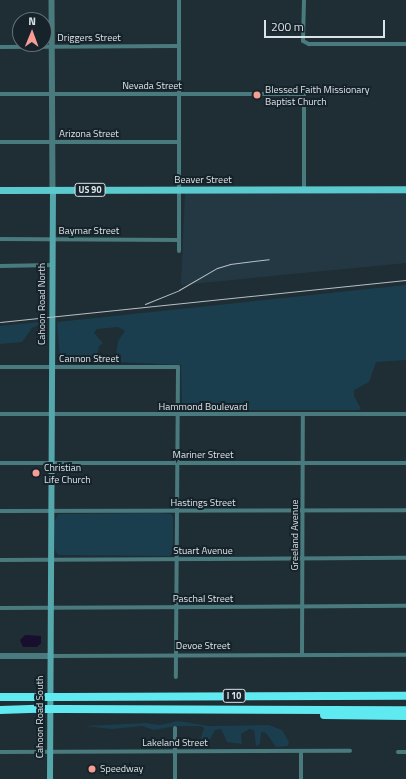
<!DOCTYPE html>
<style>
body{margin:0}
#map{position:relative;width:406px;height:779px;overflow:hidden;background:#1f2d34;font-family:"Titillium Web",sans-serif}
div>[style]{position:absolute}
.built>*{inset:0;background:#243843}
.green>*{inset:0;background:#1a3e4e}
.water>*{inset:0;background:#170f2d}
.minor>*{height:4px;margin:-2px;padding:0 2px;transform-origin:2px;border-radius:2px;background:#497a7d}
.tertiary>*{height:5.5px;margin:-2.75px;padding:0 2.75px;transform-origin:2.75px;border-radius:2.75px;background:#497a7d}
.secondary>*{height:6px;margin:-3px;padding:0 3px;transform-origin:3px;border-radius:3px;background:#54a7ab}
.primary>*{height:7px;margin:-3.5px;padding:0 3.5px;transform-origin:3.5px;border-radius:3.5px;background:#5bcacf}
.motorway>*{height:8px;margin:-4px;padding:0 4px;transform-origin:4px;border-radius:4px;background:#5fe9f0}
.rail>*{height:1px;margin:-0.5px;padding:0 0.5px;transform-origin:0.5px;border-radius:0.5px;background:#b6c0c5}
.motorway-bridge>*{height:8px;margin:-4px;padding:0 4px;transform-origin:4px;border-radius:4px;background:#5fe9f0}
.dots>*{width:11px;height:11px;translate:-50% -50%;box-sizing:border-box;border:2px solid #16232a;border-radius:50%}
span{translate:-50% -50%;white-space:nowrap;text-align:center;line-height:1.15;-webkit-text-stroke:4px #16232a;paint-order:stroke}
.shield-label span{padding:1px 3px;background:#16232a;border:1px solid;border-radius:3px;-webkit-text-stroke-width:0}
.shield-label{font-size:9px;color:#dae3e8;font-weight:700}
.street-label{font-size:10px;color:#dae3e8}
.poi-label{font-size:10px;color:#dae3e8}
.left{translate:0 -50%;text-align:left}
.north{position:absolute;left:12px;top:12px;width:40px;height:40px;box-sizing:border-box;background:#16232a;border:1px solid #647076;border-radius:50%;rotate:1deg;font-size:11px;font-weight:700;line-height:16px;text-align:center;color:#dae3e8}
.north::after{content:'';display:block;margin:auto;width:14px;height:18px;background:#f59c95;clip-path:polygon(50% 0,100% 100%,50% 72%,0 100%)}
.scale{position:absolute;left:264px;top:20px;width:121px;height:18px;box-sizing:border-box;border:2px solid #dae3e8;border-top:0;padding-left:5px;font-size:12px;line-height:14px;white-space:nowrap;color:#dae3e8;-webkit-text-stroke:3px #16232a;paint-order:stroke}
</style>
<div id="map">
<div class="built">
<div style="clip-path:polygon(185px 193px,406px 193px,406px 263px,181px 285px)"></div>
</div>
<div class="green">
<div style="clip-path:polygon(406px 285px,406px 360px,376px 362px,369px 382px,354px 390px,354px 396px,361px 409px,358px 410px,189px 410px,182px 408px,181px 365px,115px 362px,118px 341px,125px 331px,118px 327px,97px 329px,94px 333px,103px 343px,99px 346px,96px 362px,60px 361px,57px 322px)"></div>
<div style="clip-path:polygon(40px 322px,41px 324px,32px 328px,22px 342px,0 344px,0 326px)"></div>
<div style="clip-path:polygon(160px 513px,171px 514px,173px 517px,173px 553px,170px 556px,58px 555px,55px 550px,54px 522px,58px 514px)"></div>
<div style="clip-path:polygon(178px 721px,209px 726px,269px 725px,282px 730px,289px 742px,288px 746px,276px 747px,266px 733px,261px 732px,260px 744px,256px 746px,254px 730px,249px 729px,241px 734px,242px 744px,227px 742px,221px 729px,215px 730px,208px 743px,204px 744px,200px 740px,204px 728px,201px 726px,176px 726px,154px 730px,142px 726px,112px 729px,85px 726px,146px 723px,160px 725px)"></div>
</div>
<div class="water">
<div style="clip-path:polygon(25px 635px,41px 636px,41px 643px,37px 647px,23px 647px,20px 640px)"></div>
</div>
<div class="minor">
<div style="left:304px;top:0;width:41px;rotate:91.4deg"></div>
<div style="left:303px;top:41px;width:7px;rotate:27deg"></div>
<div style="left:309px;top:44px;width:97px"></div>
<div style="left:0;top:47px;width:179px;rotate:-0.3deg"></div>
<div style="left:0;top:94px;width:304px"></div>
<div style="left:304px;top:94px;width:95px;rotate:90deg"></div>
<div style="left:0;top:142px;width:179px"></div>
<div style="left:0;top:239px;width:179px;rotate:0.3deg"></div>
<div style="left:179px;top:251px;width:251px;rotate:-90deg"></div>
<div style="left:0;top:266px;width:52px;rotate:-1.1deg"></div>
<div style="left:0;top:367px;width:178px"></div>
<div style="left:178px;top:367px;width:310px;rotate:90.4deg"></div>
<div style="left:0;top:414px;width:406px"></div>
<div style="left:0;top:463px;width:406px"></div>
<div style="left:0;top:511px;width:406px;rotate:-0.1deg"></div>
<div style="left:0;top:560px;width:406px;rotate:-0.3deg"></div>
<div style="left:0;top:608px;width:406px;rotate:-0.3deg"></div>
<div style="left:302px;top:655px;width:240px;rotate:-89.8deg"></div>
<div style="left:50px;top:656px;width:356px;rotate:-0.2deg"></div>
<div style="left:0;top:752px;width:350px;rotate:-0.2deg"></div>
<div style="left:398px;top:752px;width:8px"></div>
<div style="left:175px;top:779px;width:51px;rotate:-90deg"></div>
<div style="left:301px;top:779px;width:28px;rotate:-90deg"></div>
</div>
<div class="tertiary">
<div style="left:52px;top:0;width:190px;rotate:89.7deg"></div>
<div style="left:0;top:656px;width:50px"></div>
</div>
<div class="secondary">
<div style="left:50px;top:779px;width:589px;rotate:-89.71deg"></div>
</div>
<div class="primary">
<div style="left:0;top:190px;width:406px;rotate:-0.1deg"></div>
</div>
<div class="motorway">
<div style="left:0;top:697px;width:37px"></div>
<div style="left:62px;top:697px;width:344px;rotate:-0.2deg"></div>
<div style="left:63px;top:709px;width:343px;rotate:0.2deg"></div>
<div style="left:0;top:710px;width:37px;rotate:-2deg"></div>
<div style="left:324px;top:715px;width:82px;rotate:0.7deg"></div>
</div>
<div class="rail">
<div style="left:145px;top:304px;width:37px;rotate:-22deg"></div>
<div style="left:179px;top:290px;width:44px;rotate:-30.1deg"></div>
<div style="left:217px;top:268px;width:14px;rotate:-17deg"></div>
<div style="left:230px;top:264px;width:39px;rotate:-7deg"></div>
<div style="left:0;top:322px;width:408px;rotate:-5.9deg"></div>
</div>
<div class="motorway-bridge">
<div style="left:37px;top:697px;width:25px"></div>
<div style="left:37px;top:709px;width:26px"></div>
</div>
<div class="dots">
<div style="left:257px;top:95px;background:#f59c95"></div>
<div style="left:36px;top:473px;background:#f59c95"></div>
<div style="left:92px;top:769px;background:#f59c95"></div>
</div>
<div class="shield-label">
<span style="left:90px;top:190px">US 90</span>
<span style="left:234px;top:696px">I 10</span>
</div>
<div class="street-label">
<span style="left:89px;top:38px">Driggers Street</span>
<span style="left:152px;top:86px">Nevada Street</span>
<span style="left:89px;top:134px">Arizona Street</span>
<span style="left:203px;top:180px">Beaver Street</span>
<span style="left:89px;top:231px">Baymar Street</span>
<span style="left:42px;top:304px;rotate:-90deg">Cahoon Road North</span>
<span style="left:89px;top:359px">Cannon Street</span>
<span style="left:203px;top:407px">Hammond Boulevard</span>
<span style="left:203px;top:455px">Mariner Street</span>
<span style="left:203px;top:503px">Hastings Street</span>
<span style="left:295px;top:535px;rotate:-90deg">Greeland Avenue</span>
<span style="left:203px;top:551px">Stuart Avenue</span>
<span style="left:203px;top:599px">Paschal Street</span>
<span style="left:203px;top:646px">Devoe Street</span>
<span style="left:40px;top:717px;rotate:-90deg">Cahoon Road South</span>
<span style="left:175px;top:743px">Lakeland Street</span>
</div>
<div class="poi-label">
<span class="left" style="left:265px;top:95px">Blessed Faith Missionary<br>Baptist Church</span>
<span class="left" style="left:44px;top:473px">Christian<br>Life Church</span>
<span class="left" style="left:100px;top:769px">Speedway</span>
</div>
<div class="north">N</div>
<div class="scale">200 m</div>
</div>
